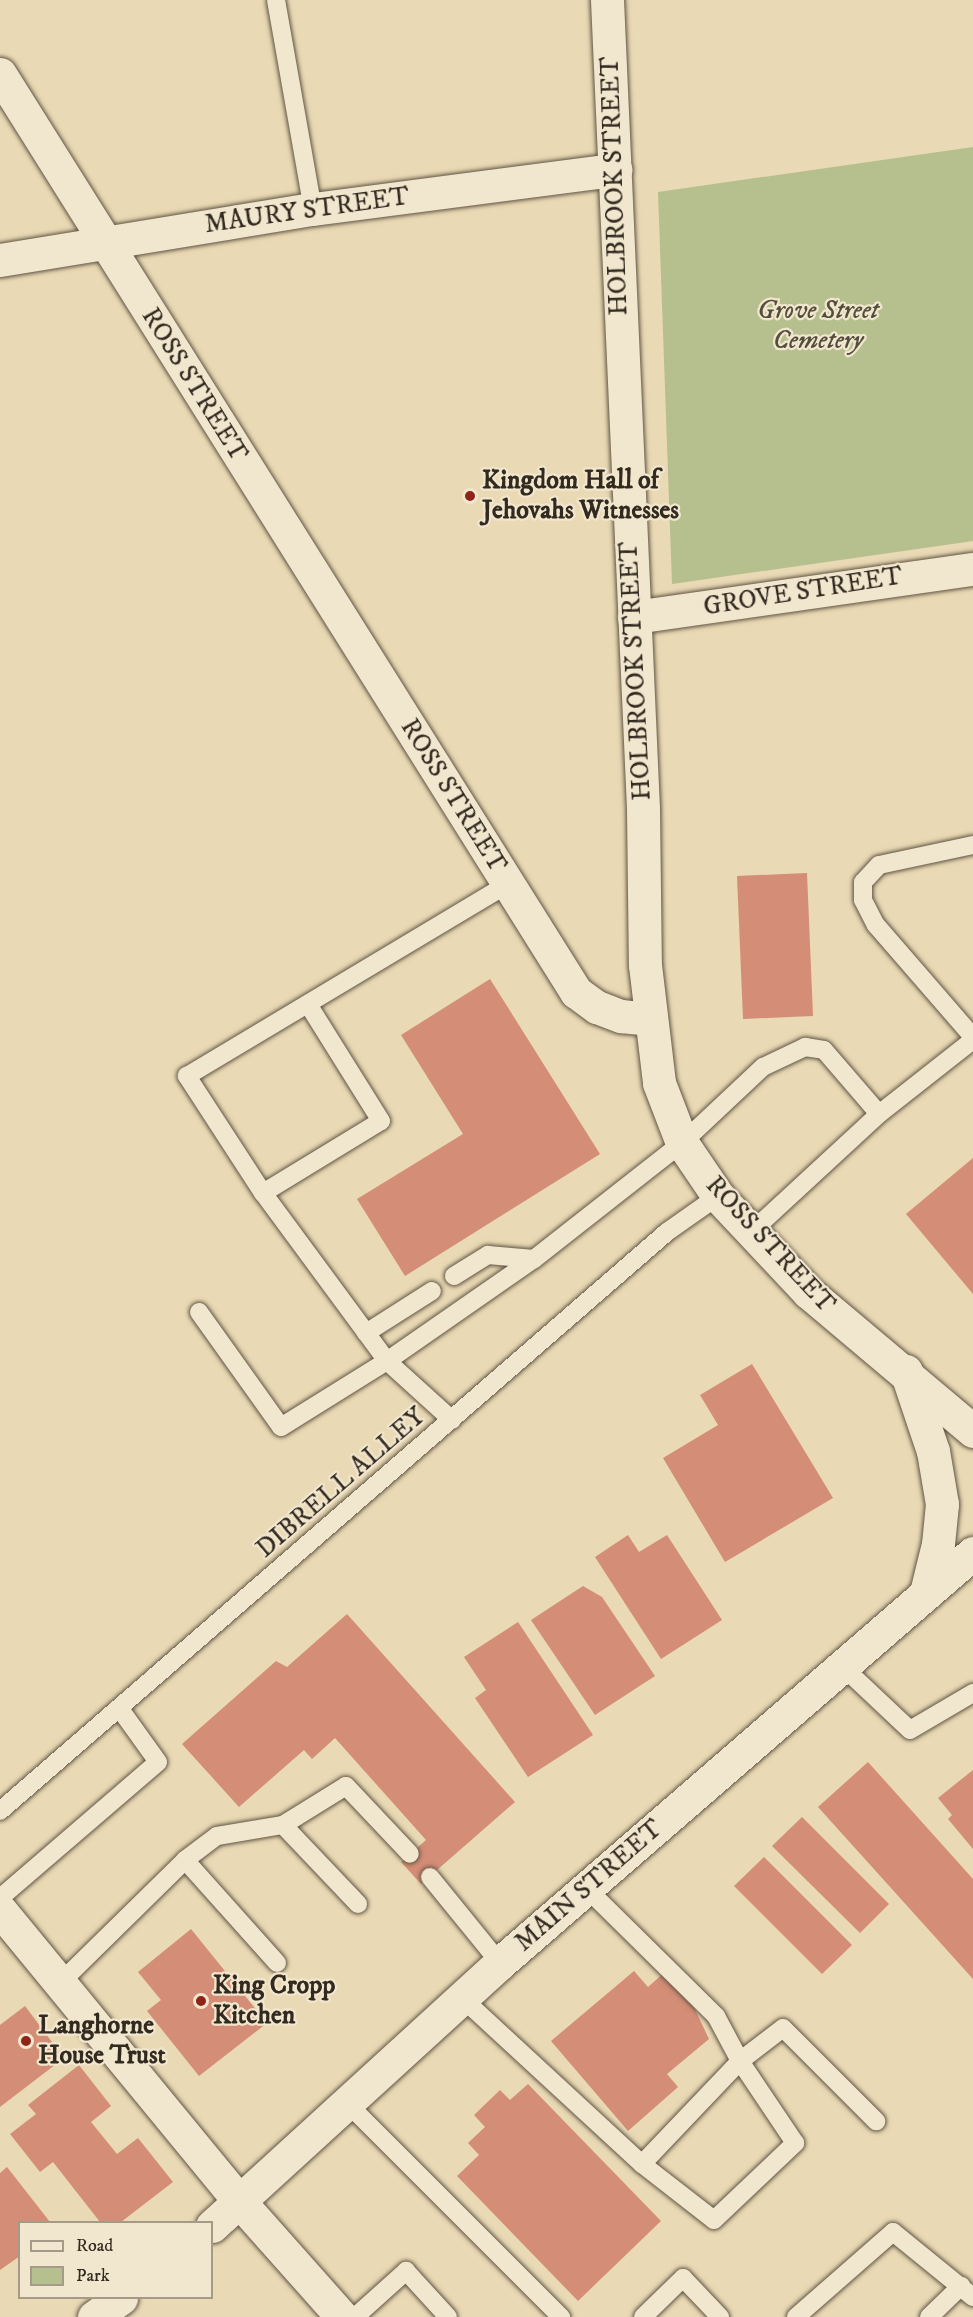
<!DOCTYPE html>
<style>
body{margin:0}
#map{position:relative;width:973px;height:2317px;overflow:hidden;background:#e9d9b4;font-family:"IM FELL DW Pica",serif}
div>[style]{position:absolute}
.green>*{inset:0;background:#b6bf8e}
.building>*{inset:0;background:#d48d76}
.roads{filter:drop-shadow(0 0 2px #605544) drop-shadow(0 0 2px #605544)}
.lane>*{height:18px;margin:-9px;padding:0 9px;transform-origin:9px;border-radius:9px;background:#f1e6ce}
.street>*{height:33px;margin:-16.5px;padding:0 16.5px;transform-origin:16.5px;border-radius:16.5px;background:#f1e6ce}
.secondary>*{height:33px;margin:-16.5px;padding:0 16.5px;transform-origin:16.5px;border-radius:16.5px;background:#f1e6ce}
.dots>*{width:16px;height:16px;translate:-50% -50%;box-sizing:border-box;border:3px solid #f1e6ce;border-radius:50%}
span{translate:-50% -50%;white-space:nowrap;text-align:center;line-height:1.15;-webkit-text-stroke:4.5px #f1e6ce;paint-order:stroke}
.street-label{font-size:26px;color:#32291f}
.park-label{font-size:26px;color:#534e3b;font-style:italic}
.poi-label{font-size:26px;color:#32291f;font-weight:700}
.left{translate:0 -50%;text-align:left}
.legend{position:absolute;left:18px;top:2221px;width:195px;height:78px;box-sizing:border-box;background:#f1e6ce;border:2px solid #a59a88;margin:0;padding:8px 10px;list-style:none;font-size:18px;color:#32291f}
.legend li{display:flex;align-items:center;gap:12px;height:30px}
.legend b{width:30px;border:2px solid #a59a88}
</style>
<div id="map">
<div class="green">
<div style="clip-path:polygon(973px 147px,973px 541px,672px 584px,658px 192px)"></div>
</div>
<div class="building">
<div style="clip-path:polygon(807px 873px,813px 1016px,743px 1019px,737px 876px)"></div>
<div style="clip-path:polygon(490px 979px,600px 1154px,405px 1276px,357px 1199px,463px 1134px,401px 1035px)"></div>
<div style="clip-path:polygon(973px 1158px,973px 1294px,906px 1214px)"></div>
<div style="clip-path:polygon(752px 1364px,833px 1498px,725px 1562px,663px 1458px,718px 1425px,700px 1395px)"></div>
<div style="clip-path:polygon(628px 1535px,639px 1552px,667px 1535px,722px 1620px,661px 1659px,595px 1557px)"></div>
<div style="clip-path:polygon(583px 1586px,602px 1597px,655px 1676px,595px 1715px,531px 1620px)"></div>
<div style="clip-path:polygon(347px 1614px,515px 1802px,421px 1884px,401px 1862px,426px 1840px,335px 1738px,312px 1759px,304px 1750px,239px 1807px,182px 1744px,276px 1661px,287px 1667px)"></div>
<div style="clip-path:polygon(518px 1622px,593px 1735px,528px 1777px,475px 1698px,486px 1690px,464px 1657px)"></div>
<div style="clip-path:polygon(868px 1762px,973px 1879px,973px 1979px,818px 1807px)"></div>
<div style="clip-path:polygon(973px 1770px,973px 1849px,948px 1819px,952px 1815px,938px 1798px)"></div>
<div style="clip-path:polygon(802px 1817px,889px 1904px,860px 1933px,772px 1846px)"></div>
<div style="clip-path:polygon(764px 1857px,852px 1945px,822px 1974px,734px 1886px)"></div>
<div style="clip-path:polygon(191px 1929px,267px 2023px,199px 2076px,147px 2011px,161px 2000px,138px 1972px)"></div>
<div style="clip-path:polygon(634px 1971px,648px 1987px,665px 1972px,692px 2003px,709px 2039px,667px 2074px,678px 2087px,628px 2131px,551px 2041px)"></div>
<div style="clip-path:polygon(25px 2006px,64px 2058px,0 2107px,0 2025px)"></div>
<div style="clip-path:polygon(79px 2065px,111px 2106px,91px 2122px,117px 2154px,138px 2138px,173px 2182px,121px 2222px,100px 2222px,53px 2162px,40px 2172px,10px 2134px,36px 2114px,28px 2105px)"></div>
<div style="clip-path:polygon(528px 2084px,661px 2221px,578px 2301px,457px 2176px,479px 2155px,468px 2143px,485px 2127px,474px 2115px,500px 2090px,510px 2100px)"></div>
<div style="clip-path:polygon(7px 2167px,50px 2222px,20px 2222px,20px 2256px,0 2270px,0 2173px)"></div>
</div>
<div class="roads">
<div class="lane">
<div style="left:276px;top:0;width:212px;rotate:80deg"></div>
<div style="left:973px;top:845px;width:96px;rotate:168deg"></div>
<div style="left:879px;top:865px;width:23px;rotate:133deg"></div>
<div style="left:863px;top:882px;width:18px;rotate:90deg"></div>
<div style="left:863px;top:900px;width:28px;rotate:63deg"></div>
<div style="left:876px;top:925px;width:148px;rotate:49.1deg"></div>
<div style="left:879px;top:1114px;width:120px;rotate:-38.2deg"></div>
<div style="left:263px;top:1193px;width:138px;rotate:-31.4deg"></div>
<div style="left:381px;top:1121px;width:138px;rotate:-122deg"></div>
<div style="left:454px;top:1276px;width:40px;rotate:-32deg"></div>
<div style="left:488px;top:1255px;width:46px;rotate:5deg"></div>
<div style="left:199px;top:1312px;width:141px;rotate:54.5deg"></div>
<div style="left:281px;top:1427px;width:125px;rotate:-31.9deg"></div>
<div style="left:387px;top:1361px;width:179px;rotate:-34.8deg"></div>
<div style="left:534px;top:1259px;width:188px;rotate:-38.1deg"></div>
<div style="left:682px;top:1143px;width:111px;rotate:-43.2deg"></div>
<div style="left:763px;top:1067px;width:47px;rotate:-25.5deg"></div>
<div style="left:805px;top:1047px;width:19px;rotate:9deg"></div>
<div style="left:824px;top:1050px;width:84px;rotate:49.3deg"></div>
<div style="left:879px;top:1114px;width:174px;rotate:137.3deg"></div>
<div style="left:366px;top:1333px;width:78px;rotate:-32.5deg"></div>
<div style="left:452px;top:1420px;width:88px;rotate:-137.8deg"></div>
<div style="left:387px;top:1361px;width:209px;rotate:-126.4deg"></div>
<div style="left:263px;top:1193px;width:140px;rotate:-123deg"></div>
<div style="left:187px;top:1076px;width:374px;rotate:-30.9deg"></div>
<div style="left:842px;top:1666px;width:93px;rotate:43.3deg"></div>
<div style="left:910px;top:1730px;width:73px;rotate:-30.4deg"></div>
<div style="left:0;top:1811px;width:883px;rotate:-40.96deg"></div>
<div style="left:667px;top:1232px;width:62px;rotate:-35.2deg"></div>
<div style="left:283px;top:1825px;width:109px;rotate:46.5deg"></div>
<div style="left:185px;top:1860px;width:138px;rotate:48.2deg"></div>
<div style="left:430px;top:1877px;width:111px;rotate:50.9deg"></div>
<div style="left:0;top:1898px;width:208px;rotate:-40.7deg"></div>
<div style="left:158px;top:1762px;width:65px;rotate:-125.6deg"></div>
<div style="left:60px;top:1983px;width:175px;rotate:-44.5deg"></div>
<div style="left:185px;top:1860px;width:40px;rotate:-37deg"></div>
<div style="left:217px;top:1836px;width:67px;rotate:-9.5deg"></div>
<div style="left:283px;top:1825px;width:74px;rotate:-31.8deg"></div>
<div style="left:346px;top:1786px;width:93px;rotate:46.7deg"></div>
<div style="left:462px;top:1998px;width:245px;rotate:42.7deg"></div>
<div style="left:642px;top:2164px;width:91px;rotate:37.9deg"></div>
<div style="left:714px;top:2220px;width:112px;rotate:-43.5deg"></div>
<div style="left:795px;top:2143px;width:99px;rotate:-123.9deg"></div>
<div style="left:740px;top:2061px;width:51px;rotate:-118.1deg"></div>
<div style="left:716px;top:2016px;width:182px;rotate:-135.4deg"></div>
<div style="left:347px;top:2103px;width:303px;rotate:45deg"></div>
<div style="left:642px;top:2164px;width:142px;rotate:-46.4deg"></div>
<div style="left:740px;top:2061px;width:54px;rotate:-37.5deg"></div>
<div style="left:783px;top:2028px;width:132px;rotate:45deg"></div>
<div style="left:355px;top:2317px;width:69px;rotate:-42deg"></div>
<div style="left:406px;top:2271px;width:62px;rotate:47.6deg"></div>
<div style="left:643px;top:2317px;width:56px;rotate:-44.3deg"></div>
<div style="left:683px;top:2278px;width:54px;rotate:46.5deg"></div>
<div style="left:796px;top:2317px;width:129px;rotate:-41.2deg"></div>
<div style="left:893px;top:2232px;width:103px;rotate:39.1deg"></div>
<div style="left:929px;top:2317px;width:45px;rotate:-44.1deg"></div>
</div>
<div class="street">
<div style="left:607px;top:0;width:810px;rotate:87.45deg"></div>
<div style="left:643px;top:809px;width:156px;rotate:89.3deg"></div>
<div style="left:645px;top:965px;width:119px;rotate:83.2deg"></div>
<div style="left:659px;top:1083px;width:64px;rotate:69deg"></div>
<div style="left:682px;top:1143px;width:64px;rotate:55.8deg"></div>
<div style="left:718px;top:1196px;width:132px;rotate:46.8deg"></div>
<div style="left:808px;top:1292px;width:216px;rotate:40.1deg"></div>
<div style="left:0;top:74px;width:1084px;rotate:57.89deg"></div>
<div style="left:576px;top:992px;width:26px;rotate:36deg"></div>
<div style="left:597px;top:1007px;width:26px;rotate:21deg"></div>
<div style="left:621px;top:1016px;width:28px;rotate:6deg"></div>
<div style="left:0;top:260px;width:317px;rotate:-9.3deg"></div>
<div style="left:313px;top:209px;width:305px;rotate:-7.4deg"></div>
<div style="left:634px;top:617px;width:342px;rotate:-8.1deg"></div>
<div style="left:239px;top:2201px;width:155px;rotate:48.4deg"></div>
</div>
<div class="secondary">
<div style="left:906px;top:1371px;width:84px;rotate:71.4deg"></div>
<div style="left:933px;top:1451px;width:54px;rotate:80.4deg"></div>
<div style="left:942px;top:1504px;width:40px;rotate:95.7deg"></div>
<div style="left:938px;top:1544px;width:50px;rotate:103.8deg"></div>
<div style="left:0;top:1910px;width:377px;rotate:50.6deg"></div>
<div style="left:212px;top:2226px;width:390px;rotate:-42.4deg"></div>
<div style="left:500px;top:1963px;width:626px;rotate:-40.92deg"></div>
<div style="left:94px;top:2317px;width:33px;rotate:-35deg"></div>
</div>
</div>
<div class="dots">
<div style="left:470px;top:496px;background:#8f2418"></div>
<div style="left:201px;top:2001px;background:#8f2418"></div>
<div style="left:26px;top:2041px;background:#8f2418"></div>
</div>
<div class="street-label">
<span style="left:615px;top:186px;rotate:-92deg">HOLBROOK STREET</span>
<span style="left:307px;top:211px;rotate:-8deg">MAURY STREET</span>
<span style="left:194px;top:385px;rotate:58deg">ROSS STREET</span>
<span style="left:803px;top:592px;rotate:-9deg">GROVE STREET</span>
<span style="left:636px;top:671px;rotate:-93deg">HOLBROOK STREET</span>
<span style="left:453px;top:796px;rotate:58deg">ROSS STREET</span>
<span style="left:770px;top:1245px;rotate:47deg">ROSS STREET</span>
<span style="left:341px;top:1483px;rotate:-41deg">DIBRELL ALLEY</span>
<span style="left:589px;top:1886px;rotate:-41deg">MAIN STREET</span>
</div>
<div class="park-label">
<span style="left:818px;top:326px">Grove Street<br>Cemetery</span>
</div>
<div class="poi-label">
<span class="left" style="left:482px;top:496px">Kingdom Hall of<br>Jehovahs Witnesses</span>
<span class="left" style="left:213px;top:2001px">King Cropp<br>Kitchen</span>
<span class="left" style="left:38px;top:2041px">Langhorne<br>House Trust</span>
</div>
<ul class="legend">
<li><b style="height:8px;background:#f1e6ce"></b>Road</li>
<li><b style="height:16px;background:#b6bf8e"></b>Park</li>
</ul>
</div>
